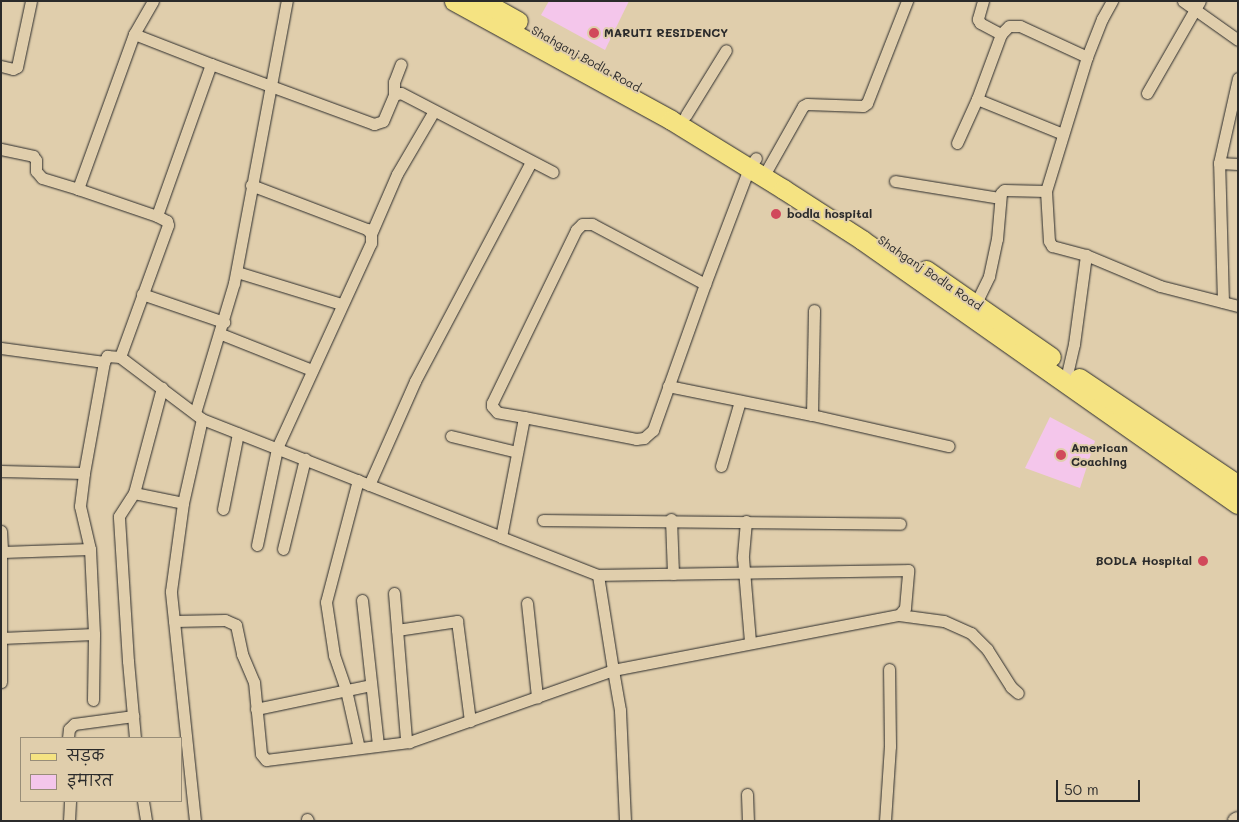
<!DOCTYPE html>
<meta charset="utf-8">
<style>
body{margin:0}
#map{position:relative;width:1239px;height:822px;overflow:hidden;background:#e0ceac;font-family:Mali,"Playpen Sans Deva",sans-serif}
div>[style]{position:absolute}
.building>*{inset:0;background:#f4c6eb}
.roads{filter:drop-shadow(0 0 1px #2b2b2b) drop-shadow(0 0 1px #2b2b2b)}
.street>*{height:11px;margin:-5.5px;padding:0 5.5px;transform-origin:5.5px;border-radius:5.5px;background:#e0ceac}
.secondary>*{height:16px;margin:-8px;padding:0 8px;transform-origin:8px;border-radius:8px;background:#e0ceac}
.primary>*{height:19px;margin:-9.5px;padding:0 9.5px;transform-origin:9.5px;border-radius:9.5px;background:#f5e382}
.dots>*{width:14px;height:14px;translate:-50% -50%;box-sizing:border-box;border:2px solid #e0ceac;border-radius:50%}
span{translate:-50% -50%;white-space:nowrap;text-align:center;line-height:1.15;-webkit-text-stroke:4px #e0ceac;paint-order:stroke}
.poi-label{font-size:12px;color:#2b2b2b;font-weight:700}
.left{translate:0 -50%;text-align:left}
.right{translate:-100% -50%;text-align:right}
.street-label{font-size:12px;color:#2b2b2b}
.frame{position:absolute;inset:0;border:2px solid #2b2b2b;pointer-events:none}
.legend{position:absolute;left:20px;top:737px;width:162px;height:65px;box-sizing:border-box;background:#e0ceac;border:1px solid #988d78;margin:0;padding:6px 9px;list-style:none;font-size:15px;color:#2b2b2b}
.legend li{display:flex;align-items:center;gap:10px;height:25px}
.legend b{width:25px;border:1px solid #988d78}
.scale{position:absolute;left:1056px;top:780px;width:84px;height:22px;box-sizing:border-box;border:2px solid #2b2b2b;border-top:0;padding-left:6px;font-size:15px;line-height:18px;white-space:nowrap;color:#2b2b2b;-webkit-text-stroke:4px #e0ceac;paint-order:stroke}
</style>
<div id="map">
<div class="building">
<div style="clip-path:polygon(549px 1px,629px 1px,605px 50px,541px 15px)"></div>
<div style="clip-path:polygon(1050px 417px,1095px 441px,1080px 488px,1025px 468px)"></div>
</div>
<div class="roads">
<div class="street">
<div style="left:153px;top:1px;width:38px;rotate:120deg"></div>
<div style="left:134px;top:34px;width:83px;rotate:21.3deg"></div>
<div style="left:211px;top:64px;width:174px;rotate:20.2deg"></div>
<div style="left:374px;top:124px;width:9px;rotate:-18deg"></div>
<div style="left:383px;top:121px;width:28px;rotate:-67deg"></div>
<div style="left:394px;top:95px;width:7px;rotate:-16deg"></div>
<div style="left:401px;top:93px;width:171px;rotate:27.5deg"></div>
<div style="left:983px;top:1px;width:19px;rotate:106deg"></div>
<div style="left:978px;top:19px;width:4px;rotate:63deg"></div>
<div style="left:980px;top:23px;width:24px;rotate:28deg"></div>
<div style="left:1183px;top:1px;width:67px;rotate:35.3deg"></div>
<div style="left:134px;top:34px;width:165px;rotate:109.9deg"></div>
<div style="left:78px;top:189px;width:83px;rotate:18.9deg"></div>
<div style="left:211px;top:64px;width:161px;rotate:109.6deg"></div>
<div style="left:157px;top:216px;width:11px;rotate:27deg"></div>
<div style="left:167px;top:221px;width:4px;rotate:76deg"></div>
<div style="left:168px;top:225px;width:140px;rotate:110deg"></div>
<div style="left:120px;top:357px;width:103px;rotate:37.1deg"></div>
<div style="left:202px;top:419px;width:321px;rotate:21.5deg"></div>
<div style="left:1px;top:66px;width:12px;rotate:14deg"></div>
<div style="left:13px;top:69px;width:4px;rotate:-27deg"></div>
<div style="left:17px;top:67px;width:67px;rotate:-78deg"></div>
<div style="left:1147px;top:93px;width:106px;rotate:-60.1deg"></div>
<div style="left:394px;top:95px;width:13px;rotate:-90deg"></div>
<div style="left:394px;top:82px;width:19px;rotate:-69deg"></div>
<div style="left:686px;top:115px;width:76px;rotate:-58.4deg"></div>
<div style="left:1063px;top:134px;width:93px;rotate:-157.9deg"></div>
<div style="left:977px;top:99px;width:69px;rotate:-69.7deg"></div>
<div style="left:1001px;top:34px;width:11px;rotate:-45deg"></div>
<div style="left:1009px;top:26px;width:11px"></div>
<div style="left:1020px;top:26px;width:74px;rotate:24.8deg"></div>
<div style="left:957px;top:143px;width:48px;rotate:-65.6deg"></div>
<div style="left:1px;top:149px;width:33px;rotate:12deg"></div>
<div style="left:33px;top:156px;width:5px;rotate:53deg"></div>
<div style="left:36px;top:160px;width:11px;rotate:90deg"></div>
<div style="left:36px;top:171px;width:9px;rotate:49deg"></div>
<div style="left:42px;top:178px;width:38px;rotate:17deg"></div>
<div style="left:1219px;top:163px;width:19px;rotate:3deg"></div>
<div style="left:763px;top:177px;width:81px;rotate:-60.6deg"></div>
<div style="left:803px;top:106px;width:4px;rotate:-27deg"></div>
<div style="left:807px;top:104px;width:56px;rotate:2deg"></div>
<div style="left:863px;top:106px;width:5px;rotate:-37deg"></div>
<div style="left:867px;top:103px;width:110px;rotate:-68.6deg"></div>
<div style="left:895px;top:181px;width:106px;rotate:9.2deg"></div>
<div style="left:251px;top:185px;width:124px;rotate:20.8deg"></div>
<div style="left:367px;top:229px;width:6px;rotate:51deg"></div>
<div style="left:1046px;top:191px;width:140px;rotate:-73deg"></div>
<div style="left:1087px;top:57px;width:41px;rotate:-68.5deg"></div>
<div style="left:1102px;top:19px;width:21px;rotate:-61deg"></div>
<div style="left:237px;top:272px;width:109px;rotate:17.1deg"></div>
<div style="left:142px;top:294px;width:87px;rotate:18.9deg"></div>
<div style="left:1223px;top:302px;width:139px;rotate:-91.6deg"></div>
<div style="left:1219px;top:163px;width:87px;rotate:-77.4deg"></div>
<div style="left:976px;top:303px;width:30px;rotate:-64deg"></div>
<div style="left:989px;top:276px;width:38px;rotate:-78deg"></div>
<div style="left:997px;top:239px;width:46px;rotate:-85deg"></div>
<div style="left:1001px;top:193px;width:4px;rotate:-45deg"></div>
<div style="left:1004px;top:190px;width:42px;rotate:1.4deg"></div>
<div style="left:1046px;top:191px;width:50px;rotate:86.6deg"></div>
<div style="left:1049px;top:241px;width:6px;rotate:59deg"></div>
<div style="left:1052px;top:246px;width:35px;rotate:15deg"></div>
<div style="left:1086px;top:255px;width:80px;rotate:22.7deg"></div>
<div style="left:1160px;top:286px;width:81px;rotate:14.4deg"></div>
<div style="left:221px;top:334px;width:98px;rotate:21.6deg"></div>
<div style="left:1px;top:348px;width:104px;rotate:7.7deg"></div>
<div style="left:1068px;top:370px;width:27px;rotate:-77deg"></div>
<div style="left:1074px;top:344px;width:90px;rotate:-82.3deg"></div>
<div style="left:668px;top:386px;width:147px;rotate:11.4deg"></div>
<div style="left:812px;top:415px;width:105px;rotate:-88.9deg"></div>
<div style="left:195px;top:413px;width:136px;rotate:-73.3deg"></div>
<div style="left:234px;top:283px;width:287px;rotate:-79.4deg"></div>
<div style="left:812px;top:415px;width:140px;rotate:12.8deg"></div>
<div style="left:524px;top:417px;width:27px;rotate:-170deg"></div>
<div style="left:497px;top:412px;width:8px;rotate:-130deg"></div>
<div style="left:492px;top:406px;width:3px;rotate:-90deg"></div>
<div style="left:492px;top:403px;width:192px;rotate:-64.1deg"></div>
<div style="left:576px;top:230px;width:8px;rotate:-45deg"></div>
<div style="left:582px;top:224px;width:10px"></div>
<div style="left:592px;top:224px;width:128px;rotate:28deg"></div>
<div style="left:451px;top:436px;width:68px;rotate:13.6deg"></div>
<div style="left:721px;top:466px;width:68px;rotate:-73.7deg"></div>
<div style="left:1px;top:471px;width:83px;rotate:1.4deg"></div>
<div style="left:358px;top:480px;width:126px;rotate:104.7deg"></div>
<div style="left:326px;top:602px;width:54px;rotate:81.4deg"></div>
<div style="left:334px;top:655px;width:37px;rotate:71deg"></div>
<div style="left:346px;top:690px;width:59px;rotate:77.4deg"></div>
<div style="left:369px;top:485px;width:114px;rotate:-66.1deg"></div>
<div style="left:415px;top:381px;width:248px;rotate:-62.1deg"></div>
<div style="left:134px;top:493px;width:50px;rotate:11.5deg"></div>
<div style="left:223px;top:509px;width:77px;rotate:-78.8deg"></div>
<div style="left:671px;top:519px;width:55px;rotate:87.9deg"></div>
<div style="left:543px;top:520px;width:357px;rotate:0.6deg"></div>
<div style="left:746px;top:521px;width:37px;rotate:95deg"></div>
<div style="left:743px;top:558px;width:84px;rotate:85.2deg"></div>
<div style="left:1px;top:531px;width:21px;rotate:87deg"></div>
<div style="left:2px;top:552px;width:88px;rotate:-2deg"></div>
<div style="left:90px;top:549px;width:85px;rotate:87.3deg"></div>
<div style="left:94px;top:634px;width:93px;rotate:177.5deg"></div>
<div style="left:257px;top:545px;width:99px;rotate:-78.3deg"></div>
<div style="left:277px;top:448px;width:226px;rotate:-65.4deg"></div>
<div style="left:371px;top:243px;width:9px;rotate:-90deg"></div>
<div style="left:371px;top:234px;width:65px;rotate:-66.6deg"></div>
<div style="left:397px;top:174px;width:73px;rotate:-59.6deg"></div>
<div style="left:90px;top:549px;width:44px;rotate:-103.1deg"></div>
<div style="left:80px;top:506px;width:33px;rotate:-83deg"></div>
<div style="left:84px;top:473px;width:113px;rotate:-79.8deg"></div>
<div style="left:104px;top:362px;width:7px;rotate:-63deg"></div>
<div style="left:107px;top:356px;width:13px;rotate:4deg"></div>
<div style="left:283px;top:549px;width:93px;rotate:-76.3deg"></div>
<div style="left:1px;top:553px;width:129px;rotate:90deg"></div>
<div style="left:394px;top:593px;width:147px;rotate:85.3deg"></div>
<div style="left:406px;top:740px;width:4px;rotate:34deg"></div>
<div style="left:409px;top:742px;width:216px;rotate:-19.4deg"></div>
<div style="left:613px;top:670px;width:96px;rotate:-99deg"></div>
<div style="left:362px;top:600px;width:146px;rotate:83.7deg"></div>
<div style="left:527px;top:603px;width:95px;rotate:83.9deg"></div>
<div style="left:899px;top:615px;width:45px;rotate:7.6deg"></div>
<div style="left:944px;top:621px;width:30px;rotate:24deg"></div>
<div style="left:971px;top:633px;width:23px;rotate:45deg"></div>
<div style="left:987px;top:649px;width:45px;rotate:57.7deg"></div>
<div style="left:1011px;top:687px;width:9px;rotate:41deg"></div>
<div style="left:174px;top:621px;width:51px;rotate:-1.1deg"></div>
<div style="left:225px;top:620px;width:12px;rotate:24deg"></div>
<div style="left:236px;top:625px;width:30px;rotate:78deg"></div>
<div style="left:242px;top:654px;width:30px;rotate:67deg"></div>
<div style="left:254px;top:682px;width:72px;rotate:84.4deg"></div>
<div style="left:261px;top:754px;width:8px;rotate:50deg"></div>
<div style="left:266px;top:760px;width:144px;rotate:-7.2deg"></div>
<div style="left:397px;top:630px;width:61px;rotate:-8.5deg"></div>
<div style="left:457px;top:621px;width:101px;rotate:82.6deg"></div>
<div style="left:93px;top:700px;width:66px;rotate:-89.1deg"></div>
<div style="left:256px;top:709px;width:117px;rotate:-11.8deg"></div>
<div style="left:68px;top:738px;width:9px;rotate:-84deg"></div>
<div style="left:69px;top:729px;width:7px;rotate:-45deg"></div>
<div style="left:74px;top:724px;width:60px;rotate:-7.7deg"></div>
<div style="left:135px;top:738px;width:77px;rotate:-95.2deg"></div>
<div style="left:128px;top:661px;width:145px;rotate:-93.6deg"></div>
<div style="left:119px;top:516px;width:27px;rotate:-57deg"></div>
<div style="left:134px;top:493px;width:109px;rotate:-75.1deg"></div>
<div style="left:747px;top:794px;width:27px;rotate:88deg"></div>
<div style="left:143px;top:801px;width:20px;rotate:81deg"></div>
<div style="left:307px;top:819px;width:2px;rotate:63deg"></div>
<div style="left:69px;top:821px;width:20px;rotate:-87deg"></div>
<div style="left:195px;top:821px;width:231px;rotate:-96deg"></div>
<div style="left:171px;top:591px;width:89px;rotate:-82.2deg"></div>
<div style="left:183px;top:503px;width:86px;rotate:-77.3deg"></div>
<div style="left:625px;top:821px;width:111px;rotate:-92.6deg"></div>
<div style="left:620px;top:710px;width:41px;rotate:-99.9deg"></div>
<div style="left:613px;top:670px;width:291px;rotate:-10.9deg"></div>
<div style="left:899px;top:615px;width:9px;rotate:-49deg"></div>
<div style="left:905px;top:608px;width:38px;rotate:-85deg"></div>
<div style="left:908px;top:570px;width:310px;rotate:179.1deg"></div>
<div style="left:598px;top:575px;width:104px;rotate:-158.6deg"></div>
<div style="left:501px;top:537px;width:122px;rotate:-79.1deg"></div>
<div style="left:524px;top:417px;width:114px;rotate:11.1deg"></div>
<div style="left:636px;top:439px;width:8px;rotate:-7deg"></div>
<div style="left:644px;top:438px;width:12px;rotate:-42deg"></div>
<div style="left:653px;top:430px;width:155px;rotate:-70.4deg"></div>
<div style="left:705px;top:284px;width:124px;rotate:-69.2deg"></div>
<div style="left:749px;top:168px;width:12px;rotate:-55deg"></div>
<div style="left:885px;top:821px;width:75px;rotate:-86.2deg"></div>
<div style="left:890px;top:746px;width:77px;rotate:-90.7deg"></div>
</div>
<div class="secondary">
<div style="left:1236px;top:821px;width:2px;rotate:-27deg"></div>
</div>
<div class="primary">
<div style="left:454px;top:1px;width:247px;rotate:28.7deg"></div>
<div style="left:671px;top:120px;width:132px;rotate:31.6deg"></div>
<div style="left:783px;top:189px;width:94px;rotate:32.8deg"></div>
<div style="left:862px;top:240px;width:459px;rotate:35.1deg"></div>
<div style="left:482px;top:1px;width:41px;rotate:29.1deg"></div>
<div style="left:926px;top:270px;width:152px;rotate:34.8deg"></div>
<div style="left:1079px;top:378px;width:192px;rotate:33.9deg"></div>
</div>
</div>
<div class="dots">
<div style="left:594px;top:33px;background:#d1495b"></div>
<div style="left:776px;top:214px;background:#d1495b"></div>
<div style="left:1061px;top:455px;background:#d1495b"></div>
<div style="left:1203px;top:561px;background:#d1495b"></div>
</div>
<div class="poi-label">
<span class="left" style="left:604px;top:33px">MARUTI RESIDENCY</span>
<span class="left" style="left:787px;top:214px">bodla hospital</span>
<span class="left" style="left:1071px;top:455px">American<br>Coaching</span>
<span class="right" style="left:1192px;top:561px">BODLA Hospital</span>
</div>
<div class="street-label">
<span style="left:586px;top:59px;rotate:29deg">Shahganj Bodla Road</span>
<span style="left:930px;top:273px;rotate:34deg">Shahganj Bodla Road</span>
</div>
<div class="frame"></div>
<ul class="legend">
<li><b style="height:6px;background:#f5e382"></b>सड़क</li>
<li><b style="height:14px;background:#f4c6eb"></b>इमारत</li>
</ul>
<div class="scale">50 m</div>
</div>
